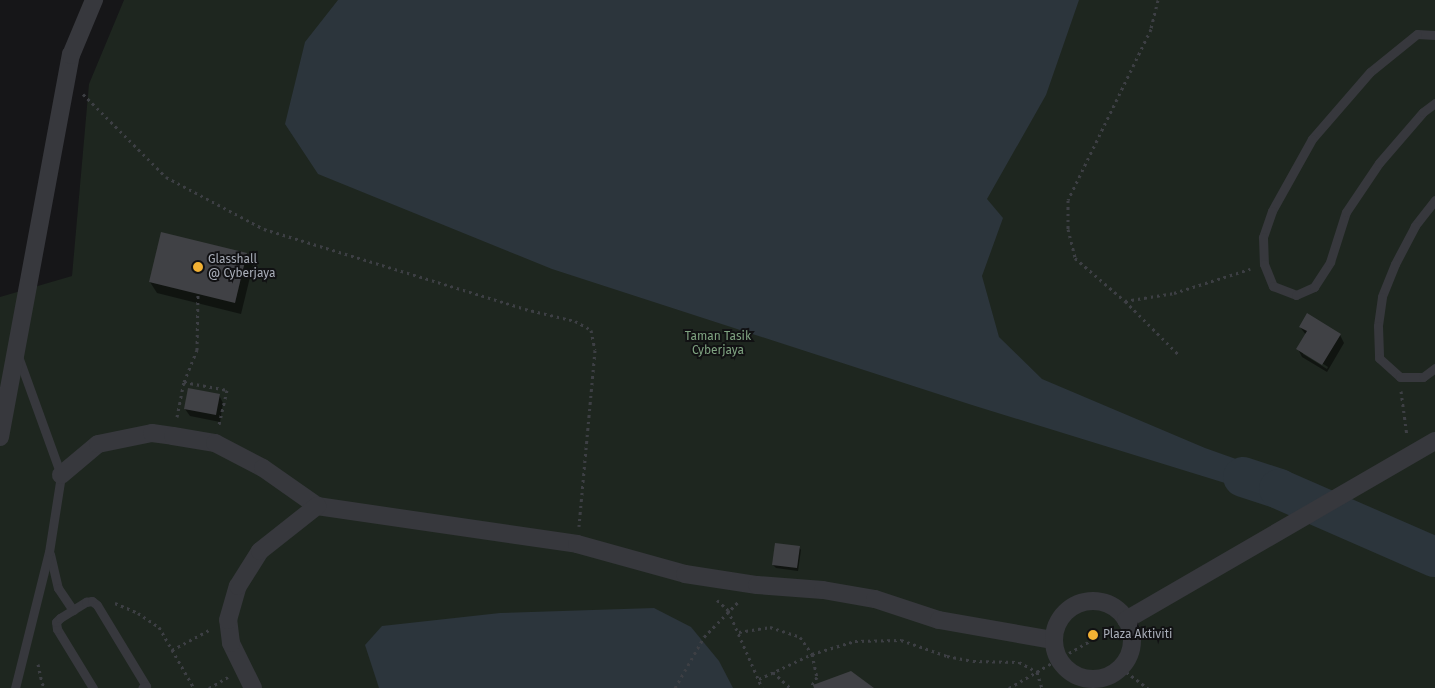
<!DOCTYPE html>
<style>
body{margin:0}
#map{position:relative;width:1435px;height:688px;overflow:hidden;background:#161618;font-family:"Fira Sans",sans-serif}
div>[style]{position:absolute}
.green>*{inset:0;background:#1e261f}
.water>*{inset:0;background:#2c353c}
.shadow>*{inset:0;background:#0007}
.river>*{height:40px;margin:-20px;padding:0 20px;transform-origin:20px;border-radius:20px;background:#2c353c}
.building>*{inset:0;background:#404145}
.path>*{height:3px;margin-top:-1.5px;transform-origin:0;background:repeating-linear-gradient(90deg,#3d3f44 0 2.5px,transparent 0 6.5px)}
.lane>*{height:9px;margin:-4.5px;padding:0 4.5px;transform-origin:4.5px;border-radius:4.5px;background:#37383d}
.street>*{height:18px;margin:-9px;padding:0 9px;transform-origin:9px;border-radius:9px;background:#37383d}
.street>.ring{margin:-9px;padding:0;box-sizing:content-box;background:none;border:18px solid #37383d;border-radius:50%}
.dots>*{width:14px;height:14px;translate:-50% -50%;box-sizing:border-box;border:2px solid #111113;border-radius:50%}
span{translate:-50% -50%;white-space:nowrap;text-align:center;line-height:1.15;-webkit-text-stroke:4px #111113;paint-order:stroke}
.poi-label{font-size:12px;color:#a8adb8}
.left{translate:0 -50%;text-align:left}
.park-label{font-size:12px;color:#7fa381}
</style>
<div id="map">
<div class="green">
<div style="clip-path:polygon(124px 0,1435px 0,1435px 688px,0 688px,0 297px,72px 276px,89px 84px)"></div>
</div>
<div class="water">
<div style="clip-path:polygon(338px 0,1079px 0,1046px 95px,987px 199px,1003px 218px,982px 276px,999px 337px,1042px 379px,1205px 448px,1250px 464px,1238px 487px,972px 405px,552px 269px,318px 174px,285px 124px,305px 42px)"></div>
<div style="clip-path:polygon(654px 608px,691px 627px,719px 661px,733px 688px,379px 688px,365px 645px,382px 626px,500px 613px)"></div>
</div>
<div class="shadow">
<div style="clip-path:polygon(246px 254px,253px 265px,241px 314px,157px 293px,150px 282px)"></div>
<div style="clip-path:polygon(evenodd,1300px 327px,1340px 335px,1344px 343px,1327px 372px,1302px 357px,1298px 349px,1306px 335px,1300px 327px,1303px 351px,1328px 367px,1327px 369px,1303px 354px,1303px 351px)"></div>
<div style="clip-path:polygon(219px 395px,223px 403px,220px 422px,190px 416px,185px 409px)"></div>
<div style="clip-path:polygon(799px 547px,801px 550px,798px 571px,776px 568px,773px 565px)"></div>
</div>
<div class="river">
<div style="left:1243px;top:477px;width:38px;rotate:18deg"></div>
<div style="left:1279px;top:489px;width:170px;rotate:23.6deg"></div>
</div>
<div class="building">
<div style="clip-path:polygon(161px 232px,247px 253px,235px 303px,149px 282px)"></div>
<div style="clip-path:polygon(1307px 313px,1341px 334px,1322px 365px,1296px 349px,1307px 331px,1299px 327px)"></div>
<div style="clip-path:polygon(188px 388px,220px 394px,216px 415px,184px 409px)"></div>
<div style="clip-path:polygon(775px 543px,800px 546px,797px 568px,772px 565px)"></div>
<div style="clip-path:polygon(851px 671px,874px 688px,814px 688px,813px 685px)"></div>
</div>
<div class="path">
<div style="left:1158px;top:0;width:30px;rotate:104deg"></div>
<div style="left:1151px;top:29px;width:190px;rotate:115.9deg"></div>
<div style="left:1068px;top:200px;width:29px;rotate:90deg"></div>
<div style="left:1068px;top:229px;width:30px;rotate:76deg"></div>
<div style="left:1075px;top:258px;width:66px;rotate:40.7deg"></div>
<div style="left:1125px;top:301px;width:75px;rotate:45deg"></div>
<div style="left:83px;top:94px;width:117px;rotate:45deg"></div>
<div style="left:166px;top:177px;width:111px;rotate:28deg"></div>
<div style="left:264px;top:229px;width:273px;rotate:17deg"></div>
<div style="left:525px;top:309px;width:51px;rotate:13.5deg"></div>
<div style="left:575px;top:321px;width:18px;rotate:29deg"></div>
<div style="left:591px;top:330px;width:20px;rotate:79deg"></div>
<div style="left:595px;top:350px;width:177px;rotate:95.2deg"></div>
<div style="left:1125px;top:301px;width:50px;rotate:-9.3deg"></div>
<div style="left:1174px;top:293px;width:80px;rotate:-17.5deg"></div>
<div style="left:184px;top:382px;width:35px;rotate:-68deg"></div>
<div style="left:197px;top:350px;width:56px;rotate:-89deg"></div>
<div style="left:1401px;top:391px;width:45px;rotate:82.4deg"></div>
<div style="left:177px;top:417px;width:36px;rotate:-79deg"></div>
<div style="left:184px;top:382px;width:44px;rotate:10.5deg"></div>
<div style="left:227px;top:390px;width:37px;rotate:103deg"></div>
<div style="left:717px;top:600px;width:15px;rotate:42deg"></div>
<div style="left:728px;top:610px;width:85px;rotate:66.4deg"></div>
<div style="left:115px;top:603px;width:25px;rotate:23deg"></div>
<div style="left:138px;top:613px;width:25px;rotate:34deg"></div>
<div style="left:159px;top:627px;width:70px;rotate:60.2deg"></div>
<div style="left:739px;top:632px;width:31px;rotate:-9deg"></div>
<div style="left:770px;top:627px;width:32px;rotate:18deg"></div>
<div style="left:800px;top:637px;width:21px;rotate:55deg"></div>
<div style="left:812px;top:654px;width:24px;rotate:78deg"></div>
<div style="left:817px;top:677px;width:13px;rotate:122deg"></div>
<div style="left:172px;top:650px;width:44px;rotate:-28.3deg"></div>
<div style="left:1069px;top:653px;width:48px;rotate:-29.7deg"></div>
<div style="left:38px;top:664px;width:19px;rotate:78deg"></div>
<div style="left:42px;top:683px;width:6px;rotate:59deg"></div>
<div style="left:1121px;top:668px;width:34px;rotate:37deg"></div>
<div style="left:773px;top:672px;width:23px;rotate:43deg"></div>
<div style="left:759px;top:679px;width:59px;rotate:-25.3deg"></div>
<div style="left:812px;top:654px;width:45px;rotate:-16.8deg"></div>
<div style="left:855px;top:641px;width:46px;rotate:-1.2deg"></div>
<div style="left:901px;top:640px;width:49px;rotate:19.2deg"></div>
<div style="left:947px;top:656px;width:26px;rotate:11deg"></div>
<div style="left:973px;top:661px;width:46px;rotate:1.2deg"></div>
<div style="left:1019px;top:662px;width:21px;rotate:29deg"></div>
<div style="left:1037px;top:672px;width:17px;rotate:73deg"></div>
<div style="left:209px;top:688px;width:22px;rotate:-30deg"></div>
<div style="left:675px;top:688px;width:59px;rotate:-60.4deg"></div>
<div style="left:704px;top:637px;width:49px;rotate:-45.8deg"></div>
<div style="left:1009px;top:688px;width:56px;rotate:-30.3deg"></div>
</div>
<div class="lane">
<div style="left:1435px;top:35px;width:18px;rotate:-177deg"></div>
<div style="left:1417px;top:34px;width:60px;rotate:141deg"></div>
<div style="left:1370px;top:72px;width:89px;rotate:130.9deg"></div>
<div style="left:1312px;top:139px;width:82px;rotate:119.1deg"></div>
<div style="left:1272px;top:211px;width:28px;rotate:109deg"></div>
<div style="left:1263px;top:237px;width:27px;rotate:88deg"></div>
<div style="left:1264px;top:264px;width:24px;rotate:68deg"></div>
<div style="left:1273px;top:286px;width:25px;rotate:21deg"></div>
<div style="left:1296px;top:295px;width:20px;rotate:-24deg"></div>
<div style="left:1314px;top:287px;width:30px;rotate:-57deg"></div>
<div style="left:1330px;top:262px;width:52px;rotate:-72.3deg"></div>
<div style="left:1346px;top:212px;width:59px;rotate:-56deg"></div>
<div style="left:1379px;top:163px;width:67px;rotate:-49.2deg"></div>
<div style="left:1423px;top:112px;width:15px;rotate:-37deg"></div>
<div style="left:1435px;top:200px;width:33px;rotate:128deg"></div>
<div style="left:1415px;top:226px;width:43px;rotate:117.8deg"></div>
<div style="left:1395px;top:264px;width:35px;rotate:112deg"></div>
<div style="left:1382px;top:297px;width:29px;rotate:98deg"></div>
<div style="left:1378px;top:326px;width:32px;rotate:88deg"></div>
<div style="left:1379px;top:358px;width:28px;rotate:42deg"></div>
<div style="left:1400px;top:377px;width:23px"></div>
<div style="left:1423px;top:377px;width:15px;rotate:-37deg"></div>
<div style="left:50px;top:554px;width:35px;rotate:77deg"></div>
<div style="left:58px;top:588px;width:27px;rotate:56deg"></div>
<div style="left:15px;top:688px;width:140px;rotate:-76deg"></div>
<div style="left:49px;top:552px;width:78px;rotate:-81.1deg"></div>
<div style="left:61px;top:475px;width:127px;rotate:-109.9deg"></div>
<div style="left:93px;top:688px;width:69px;rotate:-121.4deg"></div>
<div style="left:57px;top:629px;width:7px;rotate:-98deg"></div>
<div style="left:56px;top:622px;width:6px;rotate:-45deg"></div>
<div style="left:60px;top:618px;width:31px;rotate:-32deg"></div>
<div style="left:86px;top:602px;width:6px;rotate:-9deg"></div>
<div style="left:92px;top:601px;width:6px;rotate:39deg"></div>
<div style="left:97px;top:605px;width:95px;rotate:58.8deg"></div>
<div style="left:146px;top:686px;width:4px;rotate:153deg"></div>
</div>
<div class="street">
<div style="left:0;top:437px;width:389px;rotate:-79.5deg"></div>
<div style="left:71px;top:55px;width:60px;rotate:-67.3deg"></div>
<div style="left:61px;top:475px;width:48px;rotate:-40deg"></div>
<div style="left:98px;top:444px;width:55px;rotate:-11.5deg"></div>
<div style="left:152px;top:433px;width:21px;rotate:8deg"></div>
<div style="left:173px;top:436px;width:43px;rotate:9.5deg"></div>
<div style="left:215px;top:443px;width:54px;rotate:27.5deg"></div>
<div style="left:263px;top:468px;width:66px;rotate:35.1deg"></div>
<div style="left:317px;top:506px;width:263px;rotate:8.3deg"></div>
<div style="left:577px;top:544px;width:112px;rotate:15.5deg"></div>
<div style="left:685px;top:574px;width:73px;rotate:8.7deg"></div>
<div style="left:757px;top:585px;width:66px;rotate:4.3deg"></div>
<div style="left:823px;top:590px;width:53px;rotate:9.8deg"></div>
<div style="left:875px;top:599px;width:67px;rotate:18.2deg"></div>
<div style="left:939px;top:620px;width:116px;rotate:10deg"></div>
<div class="ring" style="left:1054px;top:601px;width:60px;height:60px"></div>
<div style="left:1126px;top:620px;width:357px;rotate:-30.1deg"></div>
<div style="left:253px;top:688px;width:50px;rotate:-116.1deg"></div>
<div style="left:231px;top:643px;width:23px;rotate:-97deg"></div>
<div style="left:228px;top:620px;width:35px;rotate:-74deg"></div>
<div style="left:238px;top:586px;width:41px;rotate:-57.8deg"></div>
<div style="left:260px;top:551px;width:73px;rotate:-38.3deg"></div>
</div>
<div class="dots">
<div style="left:198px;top:267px;background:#f2b134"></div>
<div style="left:1093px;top:635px;background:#f2b134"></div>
</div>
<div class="poi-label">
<span class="left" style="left:208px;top:267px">Glasshall<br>@ Cyberjaya</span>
<span class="left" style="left:1103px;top:635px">Plaza Aktiviti</span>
</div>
<div class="park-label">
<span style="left:718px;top:344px">Taman Tasik<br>Cyberjaya</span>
</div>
</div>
